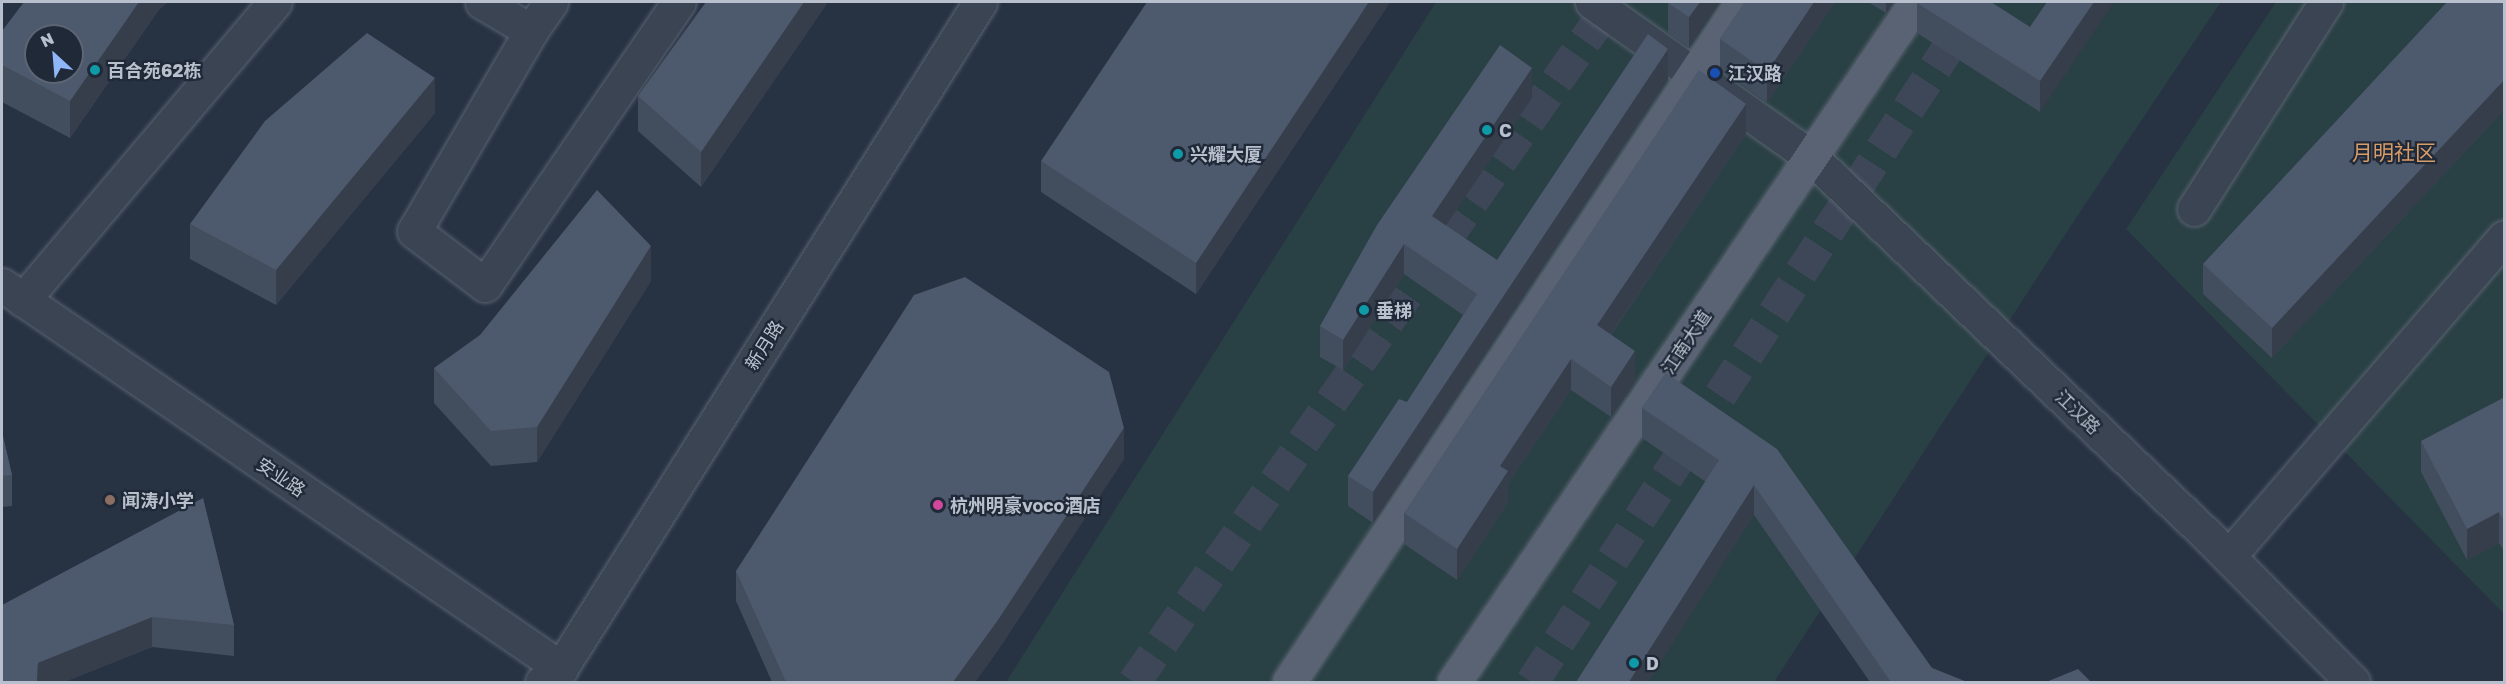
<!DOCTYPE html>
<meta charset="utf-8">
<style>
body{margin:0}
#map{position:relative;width:2506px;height:684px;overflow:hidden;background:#273243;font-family:"Golos Text","Noto Sans SC",sans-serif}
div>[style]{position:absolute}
.green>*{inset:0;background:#294044}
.trunk-tunnel>*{height:33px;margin-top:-16.5px;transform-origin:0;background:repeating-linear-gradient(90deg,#3d4758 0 33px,transparent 0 49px)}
.roads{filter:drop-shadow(0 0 2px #596270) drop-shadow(0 0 2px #596270)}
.minor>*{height:33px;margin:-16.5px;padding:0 16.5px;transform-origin:16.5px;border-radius:16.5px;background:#3b4453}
.tertiary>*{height:33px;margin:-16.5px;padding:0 16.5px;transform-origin:16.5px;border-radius:16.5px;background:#3b4453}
.primary>*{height:33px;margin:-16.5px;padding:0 16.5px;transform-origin:16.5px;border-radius:16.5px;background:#596373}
.wall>*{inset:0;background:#424d5d}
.shaded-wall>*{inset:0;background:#363e4c}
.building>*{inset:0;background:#4d596c}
.dots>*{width:16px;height:16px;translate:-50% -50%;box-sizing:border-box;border:3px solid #202938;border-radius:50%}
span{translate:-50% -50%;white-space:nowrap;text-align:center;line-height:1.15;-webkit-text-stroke:4.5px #202938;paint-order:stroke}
.poi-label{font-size:18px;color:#b8c0cd;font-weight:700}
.left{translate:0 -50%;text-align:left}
.street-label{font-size:18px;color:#b8c0cd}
.quarter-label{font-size:21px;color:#d89c68}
.frame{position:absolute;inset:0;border:3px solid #b8c0cd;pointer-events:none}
.north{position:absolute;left:24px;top:24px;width:60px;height:60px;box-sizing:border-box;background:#202938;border:2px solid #5d6574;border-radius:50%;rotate:334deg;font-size:16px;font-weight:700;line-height:24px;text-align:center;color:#b8c0cd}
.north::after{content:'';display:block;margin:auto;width:21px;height:27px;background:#90b6fa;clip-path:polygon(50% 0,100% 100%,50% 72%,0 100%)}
</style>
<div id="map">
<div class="green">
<div style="clip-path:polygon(1436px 2px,2221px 2px,2080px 212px,1774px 682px,1006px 682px)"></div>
<div style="clip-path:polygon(2276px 2px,2504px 2px,2504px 614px,2126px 229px)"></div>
</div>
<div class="trunk-tunnel">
<div style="left:1134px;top:682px;width:831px;rotate:-54.9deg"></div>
<div style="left:1532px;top:682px;width:813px;rotate:-56.74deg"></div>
</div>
<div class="roads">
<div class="minor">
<div style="left:482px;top:2px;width:57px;rotate:30.6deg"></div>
<div style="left:551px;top:2px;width:35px;rotate:125deg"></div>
<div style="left:531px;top:31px;width:232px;rotate:120.3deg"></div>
<div style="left:414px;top:231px;width:89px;rotate:37.3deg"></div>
<div style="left:485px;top:285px;width:343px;rotate:-55.6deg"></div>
<div style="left:2194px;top:209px;width:246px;rotate:-57.5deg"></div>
<div style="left:2px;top:285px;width:678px;rotate:34.42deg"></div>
<div style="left:23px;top:300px;width:390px;rotate:-49.8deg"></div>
<div style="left:2229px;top:556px;width:421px;rotate:-49.2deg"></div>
<div style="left:542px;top:682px;width:24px;rotate:-36deg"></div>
<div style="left:561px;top:668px;width:787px;rotate:-57.82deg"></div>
</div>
<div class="tertiary">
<div style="left:1592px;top:2px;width:270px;rotate:35.3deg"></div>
<div style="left:1812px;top:158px;width:550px;rotate:43.67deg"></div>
<div style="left:2210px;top:538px;width:203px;rotate:45.2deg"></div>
</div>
<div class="primary">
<div style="left:1289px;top:682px;width:817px;rotate:-56.33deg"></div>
<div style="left:1454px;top:682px;width:822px;rotate:-55.81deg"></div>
</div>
</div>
<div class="wall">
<div style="clip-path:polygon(706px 2px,828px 2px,701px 187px,638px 131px,638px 96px)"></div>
<div style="clip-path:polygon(1390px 2px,1196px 294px,1041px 192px,1041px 161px)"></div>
<div style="clip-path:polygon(1669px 2px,1720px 2px,1689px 48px,1668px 33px,1668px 3px)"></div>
<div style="clip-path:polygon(1745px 2px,1835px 2px,1767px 103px,1720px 69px,1720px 39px)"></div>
<div style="clip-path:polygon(1868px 2px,1894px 2px,1886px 13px)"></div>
<div style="clip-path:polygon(2047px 2px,2040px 112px,1917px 33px,1917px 3px,2030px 27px)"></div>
<div style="clip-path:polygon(2505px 2px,2505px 109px,2272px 358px,2203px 294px,2203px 264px)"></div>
<div style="clip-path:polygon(158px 11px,70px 138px,2px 102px,2px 31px)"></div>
<div style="clip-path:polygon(1668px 79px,1373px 523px,1348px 506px,1348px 476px,1407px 402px,1463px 315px,1404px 274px,1343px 370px,1320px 357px,1320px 326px,1532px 98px,1446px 225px,1497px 260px)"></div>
<div style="clip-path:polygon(435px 113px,276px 305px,190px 259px,190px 224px)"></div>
<div style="clip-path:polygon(1746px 134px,1611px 335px,1635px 382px,1611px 417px,1571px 390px,1508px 484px,1508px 502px,1457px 580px,1404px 544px,1404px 513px)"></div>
<div style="clip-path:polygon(651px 281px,537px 462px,491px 466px,434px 403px,434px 368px)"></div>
<div style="clip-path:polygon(1666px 373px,1932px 668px,1967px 682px,1870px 682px,1754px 515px,1642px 438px,1642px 408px)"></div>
<div style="clip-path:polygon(2505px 397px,2505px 553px,2499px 543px,2467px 560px,2421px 472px,2421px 441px)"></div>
<div style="clip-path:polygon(2px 432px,12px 475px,12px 506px,2px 507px)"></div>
<div style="clip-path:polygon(1124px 459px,998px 650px,975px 682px,772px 682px,736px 601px,736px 571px)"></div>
<div style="clip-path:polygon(203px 498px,234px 625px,234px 656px,152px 647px,64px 682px)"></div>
</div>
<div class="shaded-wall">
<div style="clip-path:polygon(139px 2px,168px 2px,158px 11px,70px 138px,70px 101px)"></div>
<div style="clip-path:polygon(804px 2px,828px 2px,701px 187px,701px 152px)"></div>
<div style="clip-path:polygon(1369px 2px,1390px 2px,1196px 294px,1196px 263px)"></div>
<div style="clip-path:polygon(1700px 2px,1720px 2px,1689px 48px,1689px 17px)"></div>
<div style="clip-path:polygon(1814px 2px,1835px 2px,1767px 103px,1767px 72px)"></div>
<div style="clip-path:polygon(1886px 2px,1894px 2px,1886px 13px)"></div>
<div style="clip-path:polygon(2094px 2px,2114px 2px,2040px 112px,2040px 81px)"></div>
<div style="clip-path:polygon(1668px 49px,1668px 79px,1373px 523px,1373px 492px)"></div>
<div style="clip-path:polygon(1532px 68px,1532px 98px,1432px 246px,1432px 216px)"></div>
<div style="clip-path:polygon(435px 78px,435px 113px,276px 305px,276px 270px)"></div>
<div style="clip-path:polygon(2505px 79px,2505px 109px,2272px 358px,2272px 328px)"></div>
<div style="clip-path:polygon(1746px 104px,1746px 134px,1597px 355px,1597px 325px)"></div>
<div style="clip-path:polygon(1404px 244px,1404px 274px,1343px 370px,1343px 340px)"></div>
<div style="clip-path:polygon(651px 246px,651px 281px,537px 462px,537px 427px)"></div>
<div style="clip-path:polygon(1635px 351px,1635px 382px,1611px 417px,1611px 387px)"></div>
<div style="clip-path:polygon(1571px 359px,1571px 390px,1508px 484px,1508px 502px,1457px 580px,1457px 549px,1500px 466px)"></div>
<div style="clip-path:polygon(1124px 428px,1124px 459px,998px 650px,975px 682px,953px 682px)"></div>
<div style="clip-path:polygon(1754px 485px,1754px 515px,1648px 682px,1629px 682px)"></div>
<div style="clip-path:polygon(2499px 512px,2499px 543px,2467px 560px,2467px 529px)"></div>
<div style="clip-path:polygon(152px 617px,152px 647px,64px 682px,37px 682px,38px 663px)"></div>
</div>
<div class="building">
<div style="clip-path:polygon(evenodd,24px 2px,139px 2px,70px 101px,2px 65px,2px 31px,24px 2px,36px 36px,72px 36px,72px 72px,36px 72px,36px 36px)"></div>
<div style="clip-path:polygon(706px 2px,804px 2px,701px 152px,638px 96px)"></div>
<div style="clip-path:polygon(1147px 2px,1369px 2px,1196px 263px,1041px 161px)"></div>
<div style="clip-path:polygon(1669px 2px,1700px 2px,1689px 17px,1668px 3px)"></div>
<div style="clip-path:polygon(1745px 2px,1814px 2px,1767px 72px,1720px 39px)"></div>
<div style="clip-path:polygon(1918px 2px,1991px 2px,2030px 27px,2047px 2px,2094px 2px,2040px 81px,1917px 3px)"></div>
<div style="clip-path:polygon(2447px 2px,2505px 2px,2505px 79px,2272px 328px,2203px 264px)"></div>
<div style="clip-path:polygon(367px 33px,435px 78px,276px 270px,190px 224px,265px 121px)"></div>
<div style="clip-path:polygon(1648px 34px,1668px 49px,1373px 492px,1348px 476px,1399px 399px,1407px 402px,1477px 294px,1404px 244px,1343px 340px,1320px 326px,1377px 225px,1500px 45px,1532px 68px,1432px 216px,1497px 260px)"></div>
<div style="clip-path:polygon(1699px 70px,1746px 104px,1597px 325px,1635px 351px,1611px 387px,1571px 359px,1500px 466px,1508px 471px,1457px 549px,1404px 513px)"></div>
<div style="clip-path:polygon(597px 190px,651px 246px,537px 427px,491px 431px,434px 368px,480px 335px)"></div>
<div style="clip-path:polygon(965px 277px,1109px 372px,1124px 428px,998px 620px,953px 682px,786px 682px,736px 571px,914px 295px)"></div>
<div style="clip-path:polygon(1666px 373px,1777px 449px,1932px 668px,1967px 682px,1891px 682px,1754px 485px,1629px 682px,1576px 682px,1719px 460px,1642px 408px)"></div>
<div style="clip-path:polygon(2505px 397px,2505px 523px,2499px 512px,2467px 529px,2421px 441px)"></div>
<div style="clip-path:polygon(2px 432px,12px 475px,2px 476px)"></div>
<div style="clip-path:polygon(203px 498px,234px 625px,152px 617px,38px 663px,37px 682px,2px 682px,2px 605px)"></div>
<div style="clip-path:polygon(2078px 669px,2091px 682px,2046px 682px)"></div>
</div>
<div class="dots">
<div style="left:95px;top:70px;background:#0f9aa8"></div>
<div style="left:1715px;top:73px;background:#1a4fb4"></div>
<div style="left:1487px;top:130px;background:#0f9aa8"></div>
<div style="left:1178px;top:154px;background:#0f9aa8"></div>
<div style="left:1364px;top:310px;background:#0f9aa8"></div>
<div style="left:110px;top:500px;background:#8d6e63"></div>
<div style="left:938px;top:505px;background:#d1479c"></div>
<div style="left:1634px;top:663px;background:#0f9aa8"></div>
</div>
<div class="poi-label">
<span class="left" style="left:107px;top:70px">百合苑62栋</span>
<span class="left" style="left:1728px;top:73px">江汉路</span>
<span class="left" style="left:1499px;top:130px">C</span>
<span class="left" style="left:1190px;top:154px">兴耀大厦</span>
<span class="left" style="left:1376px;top:310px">垂梯</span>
<span class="left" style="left:122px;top:500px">闻涛小学</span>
<span class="left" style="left:950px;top:505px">杭州明豪voco酒店</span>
<span class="left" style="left:1646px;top:663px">D</span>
</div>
<div class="street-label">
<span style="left:1686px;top:342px;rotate:-56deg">江南大道</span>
<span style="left:764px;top:345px;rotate:-58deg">新月路</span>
<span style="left:2078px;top:412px;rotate:44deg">江汉路</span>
<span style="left:281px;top:477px;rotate:34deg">安业路</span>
</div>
<div class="quarter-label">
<span style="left:2394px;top:152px">月明社区</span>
</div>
<div class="frame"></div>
<div class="north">N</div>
</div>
